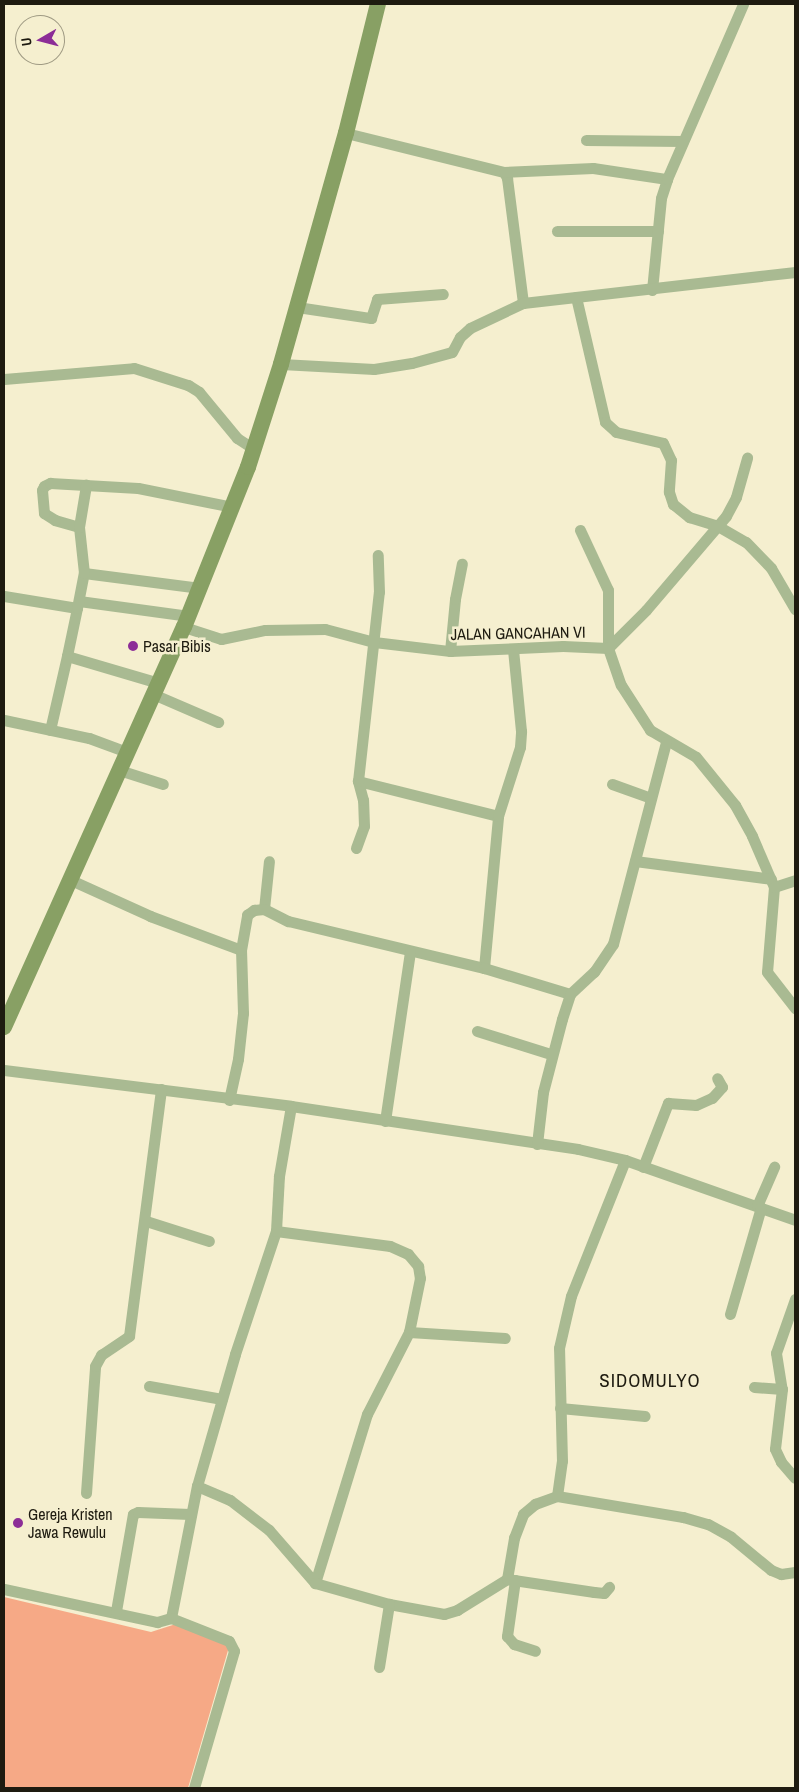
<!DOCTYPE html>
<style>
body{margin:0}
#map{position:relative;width:799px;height:1792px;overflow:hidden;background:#f5efcf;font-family:"Archivo Narrow",sans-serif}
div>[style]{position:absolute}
.green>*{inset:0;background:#f6a986}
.street>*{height:11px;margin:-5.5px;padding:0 5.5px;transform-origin:5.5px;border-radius:5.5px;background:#a9ba92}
.secondary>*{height:16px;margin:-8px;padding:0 8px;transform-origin:8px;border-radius:8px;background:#88a064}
.dots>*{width:14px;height:14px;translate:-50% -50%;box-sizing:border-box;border:2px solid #f5efcf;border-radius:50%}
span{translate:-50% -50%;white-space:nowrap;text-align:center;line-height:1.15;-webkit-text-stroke:5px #f5efcf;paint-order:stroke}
.street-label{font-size:16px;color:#1e1b10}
.poi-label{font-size:16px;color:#1e1b10}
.left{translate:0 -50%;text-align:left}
.quarter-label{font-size:19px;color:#1e1b10;letter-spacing:1px}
.frame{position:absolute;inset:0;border:5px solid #1e1b10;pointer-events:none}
.north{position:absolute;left:15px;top:15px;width:50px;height:50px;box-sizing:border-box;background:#f5efcf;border:1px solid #9f9a83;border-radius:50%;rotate:262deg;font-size:14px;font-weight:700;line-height:20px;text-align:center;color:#1e1b10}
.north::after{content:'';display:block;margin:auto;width:18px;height:22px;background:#8c2d97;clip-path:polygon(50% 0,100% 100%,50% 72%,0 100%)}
</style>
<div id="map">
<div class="green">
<div style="clip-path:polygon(4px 1597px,151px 1632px,179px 1623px,231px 1640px,188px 1788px,4px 1788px)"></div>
</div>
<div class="street">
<div style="left:346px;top:133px;width:163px;rotate:13.9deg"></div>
<div style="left:504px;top:172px;width:7px;rotate:63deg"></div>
<div style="left:507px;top:178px;width:126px;rotate:82.7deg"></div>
<div style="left:586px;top:140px;width:97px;rotate:0.6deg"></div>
<div style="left:504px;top:172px;width:89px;rotate:-2.6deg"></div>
<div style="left:593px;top:168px;width:75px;rotate:8.5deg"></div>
<div style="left:557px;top:231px;width:101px"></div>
<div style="left:652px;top:290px;width:92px;rotate:-84.4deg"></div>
<div style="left:661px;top:198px;width:20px;rotate:-72deg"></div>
<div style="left:667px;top:179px;width:191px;rotate:-66.5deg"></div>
<div style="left:576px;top:297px;width:128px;rotate:76.9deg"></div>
<div style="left:605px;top:422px;width:15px;rotate:42deg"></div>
<div style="left:616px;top:432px;width:48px;rotate:13.2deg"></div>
<div style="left:663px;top:443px;width:19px;rotate:65deg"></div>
<div style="left:671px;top:460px;width:32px;rotate:94deg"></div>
<div style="left:669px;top:492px;width:13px;rotate:72deg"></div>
<div style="left:673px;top:504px;width:21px;rotate:39deg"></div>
<div style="left:689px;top:517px;width:28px;rotate:17deg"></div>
<div style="left:716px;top:525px;width:34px;rotate:30deg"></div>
<div style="left:746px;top:542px;width:36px;rotate:46deg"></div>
<div style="left:771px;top:568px;width:48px;rotate:59.7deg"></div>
<div style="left:297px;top:307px;width:75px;rotate:8.5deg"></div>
<div style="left:371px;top:318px;width:20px;rotate:-72deg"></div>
<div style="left:377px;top:299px;width:66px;rotate:-4.3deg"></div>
<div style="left:281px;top:364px;width:93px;rotate:3.1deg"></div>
<div style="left:374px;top:369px;width:38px;rotate:-9deg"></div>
<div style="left:412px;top:363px;width:41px;rotate:-15.4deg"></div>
<div style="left:452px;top:352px;width:17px;rotate:-62deg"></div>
<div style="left:460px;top:337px;width:13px;rotate:-42deg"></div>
<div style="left:470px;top:328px;width:59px;rotate:-25.3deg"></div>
<div style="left:523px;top:303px;width:274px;rotate:-6.5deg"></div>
<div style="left:4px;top:379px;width:130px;rotate:-4.8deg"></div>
<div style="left:134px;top:368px;width:57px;rotate:17.5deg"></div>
<div style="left:188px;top:385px;width:13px;rotate:32deg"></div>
<div style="left:199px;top:392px;width:60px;rotate:50.4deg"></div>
<div style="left:237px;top:438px;width:20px;rotate:33deg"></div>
<div style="left:79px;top:527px;width:25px;rotate:-164deg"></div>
<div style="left:55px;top:520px;width:13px;rotate:-148deg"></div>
<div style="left:44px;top:513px;width:23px;rotate:-95deg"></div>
<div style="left:42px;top:490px;width:4px;rotate:-63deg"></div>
<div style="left:44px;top:486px;width:7px;rotate:-27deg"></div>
<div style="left:50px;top:483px;width:88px;rotate:3.3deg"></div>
<div style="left:138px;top:488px;width:96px;rotate:11.4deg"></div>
<div style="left:580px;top:530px;width:66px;rotate:65deg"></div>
<div style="left:608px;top:590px;width:58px;rotate:90deg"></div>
<div style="left:84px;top:573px;width:117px;rotate:7.4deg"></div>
<div style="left:4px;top:596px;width:74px;rotate:9.3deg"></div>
<div style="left:77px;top:608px;width:49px;rotate:101.8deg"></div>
<div style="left:67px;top:656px;width:96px;rotate:16.4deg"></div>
<div style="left:79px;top:601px;width:111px;rotate:7.8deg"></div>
<div style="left:77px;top:608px;width:36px;rotate:-79deg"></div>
<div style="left:84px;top:573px;width:46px;rotate:-96.2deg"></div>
<div style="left:79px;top:527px;width:43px;rotate:-80.5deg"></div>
<div style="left:184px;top:627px;width:39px;rotate:18deg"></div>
<div style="left:221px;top:639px;width:45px;rotate:-11.6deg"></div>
<div style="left:265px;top:630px;width:60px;rotate:-1deg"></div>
<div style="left:325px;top:629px;width:51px;rotate:14.9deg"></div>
<div style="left:374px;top:642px;width:77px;rotate:6.8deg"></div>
<div style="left:450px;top:651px;width:113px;rotate:-2.5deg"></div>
<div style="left:563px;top:646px;width:45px;rotate:2.5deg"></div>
<div style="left:608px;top:648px;width:39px;rotate:71deg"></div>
<div style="left:621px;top:685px;width:54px;rotate:57.2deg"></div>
<div style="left:650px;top:730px;width:53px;rotate:30.4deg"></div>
<div style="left:696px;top:757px;width:62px;rotate:50.9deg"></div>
<div style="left:735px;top:805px;width:35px;rotate:61deg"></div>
<div style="left:752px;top:836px;width:56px;rotate:66.7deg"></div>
<div style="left:774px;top:887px;width:85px;rotate:94.7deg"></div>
<div style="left:767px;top:972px;width:46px;rotate:52.1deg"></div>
<div style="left:608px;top:648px;width:54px;rotate:-45deg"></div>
<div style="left:646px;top:610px;width:123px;rotate:-49.6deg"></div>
<div style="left:726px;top:516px;width:21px;rotate:-62deg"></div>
<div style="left:736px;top:497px;width:41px;rotate:-74.2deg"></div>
<div style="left:450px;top:651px;width:52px;rotate:-84.5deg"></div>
<div style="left:455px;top:599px;width:36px;rotate:-79deg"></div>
<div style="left:153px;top:694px;width:71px;rotate:23.3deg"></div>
<div style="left:4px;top:720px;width:87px;rotate:12deg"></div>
<div style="left:89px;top:738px;width:40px;rotate:20.2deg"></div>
<div style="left:50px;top:730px;width:76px;rotate:-77.1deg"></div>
<div style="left:119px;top:770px;width:46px;rotate:17.7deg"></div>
<div style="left:358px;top:781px;width:144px;rotate:14deg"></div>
<div style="left:612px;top:784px;width:41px;rotate:19.7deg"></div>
<div style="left:356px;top:848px;width:23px;rotate:-70deg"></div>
<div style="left:364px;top:826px;width:26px;rotate:-92deg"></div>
<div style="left:363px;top:800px;width:20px;rotate:-105deg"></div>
<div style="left:358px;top:781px;width:190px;rotate:-83.7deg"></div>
<div style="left:379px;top:592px;width:37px;rotate:-92deg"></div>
<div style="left:635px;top:861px;width:137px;rotate:7.5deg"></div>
<div style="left:73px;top:881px;width:85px;rotate:24.4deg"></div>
<div style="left:150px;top:916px;width:97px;rotate:20.5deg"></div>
<div style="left:774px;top:887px;width:22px;rotate:-18deg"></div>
<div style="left:264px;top:909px;width:48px;rotate:-84.1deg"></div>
<div style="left:484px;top:968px;width:153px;rotate:-84.7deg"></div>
<div style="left:498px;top:816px;width:72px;rotate:-72.3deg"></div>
<div style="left:520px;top:747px;width:16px;rotate:-86deg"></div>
<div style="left:521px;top:731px;width:82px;rotate:-95.6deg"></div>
<div style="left:477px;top:1031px;width:77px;rotate:17.3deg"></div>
<div style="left:4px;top:1070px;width:289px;rotate:7.1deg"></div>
<div style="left:291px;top:1106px;width:290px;rotate:8.5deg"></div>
<div style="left:578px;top:1149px;width:48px;rotate:13.2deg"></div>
<div style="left:625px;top:1160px;width:180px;rotate:19.4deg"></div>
<div style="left:229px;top:1100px;width:42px;rotate:-77.6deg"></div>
<div style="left:238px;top:1059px;width:46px;rotate:-83.8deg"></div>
<div style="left:243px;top:1013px;width:63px;rotate:-91.8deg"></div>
<div style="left:241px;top:950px;width:36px;rotate:-80deg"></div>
<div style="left:247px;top:915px;width:9px;rotate:-36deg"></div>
<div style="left:254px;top:910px;width:10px;rotate:-6deg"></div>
<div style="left:264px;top:909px;width:27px;rotate:27deg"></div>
<div style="left:288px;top:921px;width:202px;rotate:13.5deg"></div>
<div style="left:484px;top:968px;width:90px;rotate:16.8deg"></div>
<div style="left:385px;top:1121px;width:171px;rotate:-81.6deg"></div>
<div style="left:537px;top:1144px;width:52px;rotate:-83.4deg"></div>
<div style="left:543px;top:1092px;width:75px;rotate:-75.4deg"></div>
<div style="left:562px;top:1019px;width:26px;rotate:-72deg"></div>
<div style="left:570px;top:994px;width:33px;rotate:-43deg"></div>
<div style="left:594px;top:972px;width:34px;rotate:-56deg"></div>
<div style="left:613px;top:944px;width:209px;rotate:-75.3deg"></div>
<div style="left:643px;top:1167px;width:69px;rotate:-68.7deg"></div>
<div style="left:668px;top:1103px;width:28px;rotate:4deg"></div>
<div style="left:696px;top:1105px;width:17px;rotate:-24deg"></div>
<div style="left:712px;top:1098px;width:15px;rotate:-48deg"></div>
<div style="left:722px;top:1087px;width:10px;rotate:-119deg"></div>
<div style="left:757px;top:1206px;width:43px;rotate:-66.4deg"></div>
<div style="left:146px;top:1221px;width:66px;rotate:17.6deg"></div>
<div style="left:276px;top:1231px;width:115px;rotate:7.5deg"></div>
<div style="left:390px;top:1246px;width:20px;rotate:24deg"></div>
<div style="left:408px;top:1254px;width:16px;rotate:50deg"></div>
<div style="left:418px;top:1266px;width:12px;rotate:81deg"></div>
<div style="left:420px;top:1278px;width:55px;rotate:101.5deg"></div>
<div style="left:409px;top:1332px;width:92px;rotate:117.1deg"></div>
<div style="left:367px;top:1414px;width:177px;rotate:107.1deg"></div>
<div style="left:795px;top:1299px;width:57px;rotate:109.4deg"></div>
<div style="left:776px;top:1353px;width:36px;rotate:81deg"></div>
<div style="left:782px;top:1389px;width:60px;rotate:96.7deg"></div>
<div style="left:775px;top:1449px;width:14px;rotate:65deg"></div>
<div style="left:781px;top:1462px;width:21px;rotate:49deg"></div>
<div style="left:730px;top:1314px;width:111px;rotate:-73.8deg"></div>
<div style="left:409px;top:1332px;width:96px;rotate:3.6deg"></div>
<div style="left:149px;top:1386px;width:74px;rotate:10.1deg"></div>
<div style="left:754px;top:1387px;width:28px;rotate:4deg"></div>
<div style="left:560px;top:1408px;width:85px;rotate:5.4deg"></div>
<div style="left:197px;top:1486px;width:36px;rotate:23deg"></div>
<div style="left:230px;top:1500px;width:49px;rotate:37.6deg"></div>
<div style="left:269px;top:1530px;width:70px;rotate:49deg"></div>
<div style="left:315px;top:1583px;width:77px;rotate:15.8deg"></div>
<div style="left:389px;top:1604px;width:56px;rotate:10.3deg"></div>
<div style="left:444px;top:1614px;width:14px;rotate:-17deg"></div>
<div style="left:457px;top:1610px;width:59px;rotate:-31.8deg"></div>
<div style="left:507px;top:1579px;width:42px;rotate:-80.3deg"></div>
<div style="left:514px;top:1538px;width:26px;rotate:-69deg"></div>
<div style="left:523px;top:1514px;width:16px;rotate:-40deg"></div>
<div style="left:535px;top:1504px;width:23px;rotate:-20deg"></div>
<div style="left:557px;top:1496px;width:35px;rotate:-82deg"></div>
<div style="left:562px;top:1461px;width:113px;rotate:-91.5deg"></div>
<div style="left:559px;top:1348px;width:53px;rotate:-77deg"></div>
<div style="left:571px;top:1296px;width:146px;rotate:-68.3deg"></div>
<div style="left:86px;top:1493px;width:127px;rotate:-85.9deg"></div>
<div style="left:95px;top:1366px;width:13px;rotate:-61deg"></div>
<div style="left:101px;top:1355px;width:34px;rotate:-34deg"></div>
<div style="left:129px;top:1336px;width:249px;rotate:-82.6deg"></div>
<div style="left:557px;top:1496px;width:128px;rotate:9.5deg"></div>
<div style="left:683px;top:1517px;width:26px;rotate:16deg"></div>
<div style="left:708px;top:1524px;width:26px;rotate:29deg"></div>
<div style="left:731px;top:1537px;width:52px;rotate:39.5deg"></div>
<div style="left:771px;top:1570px;width:11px;rotate:22deg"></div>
<div style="left:781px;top:1574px;width:14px;rotate:-8deg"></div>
<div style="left:507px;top:1579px;width:88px;rotate:8.5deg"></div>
<div style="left:594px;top:1592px;width:10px;rotate:6deg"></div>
<div style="left:604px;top:1593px;width:8px;rotate:-50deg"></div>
<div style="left:515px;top:1580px;width:57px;rotate:98.1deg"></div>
<div style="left:507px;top:1636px;width:11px;rotate:49deg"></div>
<div style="left:514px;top:1644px;width:22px;rotate:18deg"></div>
<div style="left:4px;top:1589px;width:157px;rotate:12.2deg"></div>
<div style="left:157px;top:1622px;width:15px;rotate:-16deg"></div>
<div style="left:171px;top:1618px;width:135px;rotate:-78.9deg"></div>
<div style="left:197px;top:1486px;width:137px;rotate:-73.9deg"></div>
<div style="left:235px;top:1354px;width:130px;rotate:-71.6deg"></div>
<div style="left:276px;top:1231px;width:55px;rotate:-86.9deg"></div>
<div style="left:279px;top:1176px;width:71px;rotate:-80.3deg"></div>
<div style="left:116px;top:1611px;width:98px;rotate:-80.1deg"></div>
<div style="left:133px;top:1514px;width:5px;rotate:-22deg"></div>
<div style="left:138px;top:1512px;width:52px;rotate:2.2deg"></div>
<div style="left:171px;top:1618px;width:62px;rotate:21.6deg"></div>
<div style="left:229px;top:1641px;width:11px;rotate:63deg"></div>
<div style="left:234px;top:1651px;width:143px;rotate:106.3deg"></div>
<div style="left:379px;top:1667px;width:64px;rotate:-81deg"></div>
</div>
<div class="secondary">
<div style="left:4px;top:1027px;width:439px;rotate:-65.8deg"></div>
<div style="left:184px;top:627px;width:172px;rotate:-68.2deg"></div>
<div style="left:248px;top:467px;width:108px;rotate:-72.2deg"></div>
<div style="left:281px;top:364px;width:240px;rotate:-74.3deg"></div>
<div style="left:346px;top:133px;width:133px;rotate:-76.1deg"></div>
</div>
<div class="dots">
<div style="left:133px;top:646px;background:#8c2d97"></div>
<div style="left:18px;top:1523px;background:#8c2d97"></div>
</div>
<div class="street-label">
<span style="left:518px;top:633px;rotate:-1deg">JALAN GANCAHAN VI</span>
</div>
<div class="poi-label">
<span class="left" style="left:143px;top:646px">Pasar Bibis</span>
<span class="left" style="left:28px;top:1523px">Gereja Kristen<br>Jawa Rewulu</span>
</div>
<div class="quarter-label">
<span style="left:650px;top:1381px">SIDOMULYO</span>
</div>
<div class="frame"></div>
<div class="north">U</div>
</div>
